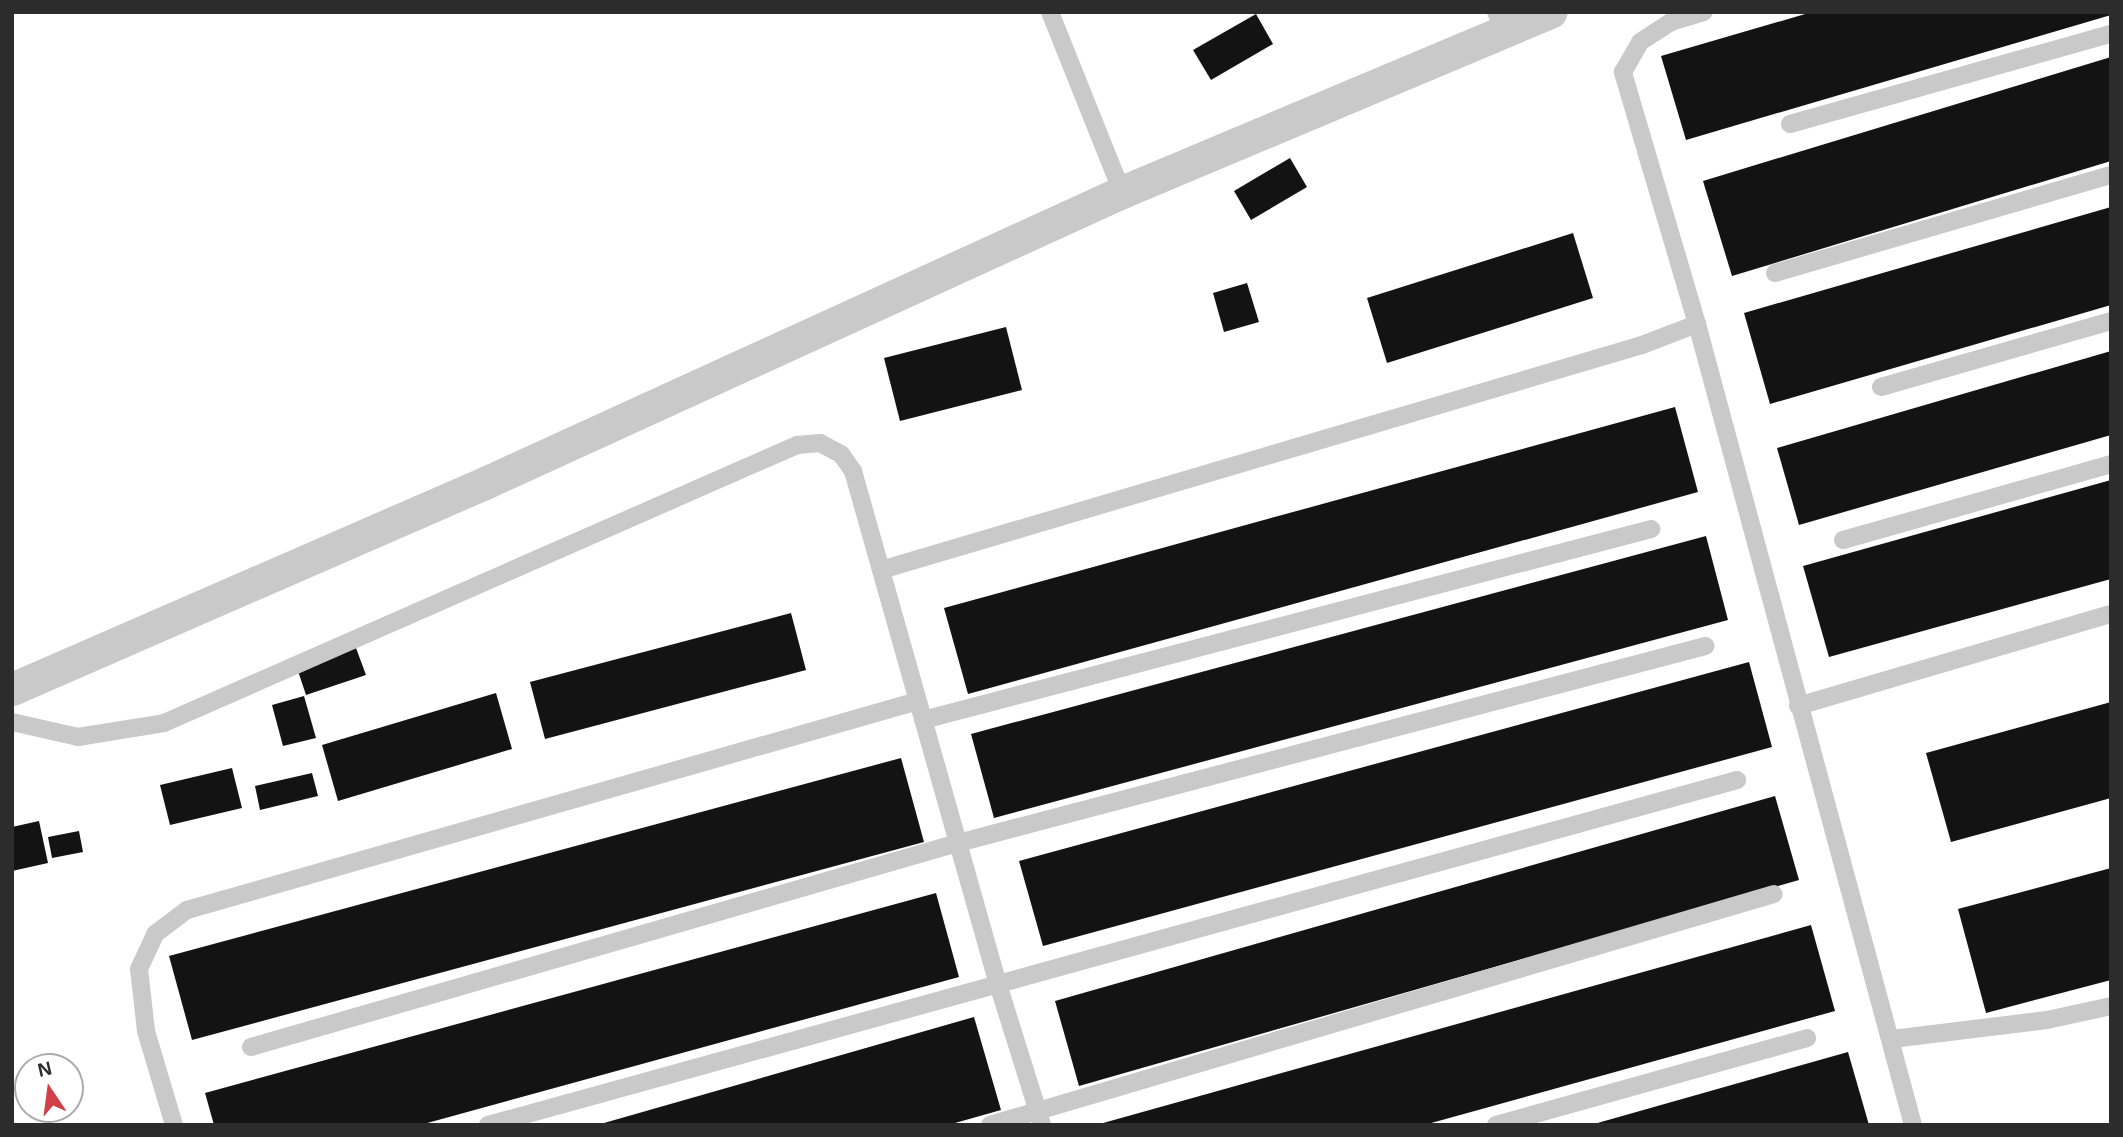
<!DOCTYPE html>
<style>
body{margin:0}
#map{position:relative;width:2123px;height:1137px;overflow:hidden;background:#fff;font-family:Helvetica,sans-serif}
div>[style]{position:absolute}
.building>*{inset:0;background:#131313}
.service>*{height:18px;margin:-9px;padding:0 9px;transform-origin:9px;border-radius:9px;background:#c9c9c9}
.minor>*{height:33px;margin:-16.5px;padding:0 16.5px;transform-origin:16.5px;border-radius:16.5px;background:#c9c9c9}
span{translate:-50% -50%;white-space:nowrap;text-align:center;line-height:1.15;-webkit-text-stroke:7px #fff;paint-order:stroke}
.frame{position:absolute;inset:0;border:14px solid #2c2c2c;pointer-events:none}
.north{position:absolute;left:14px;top:1053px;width:70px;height:70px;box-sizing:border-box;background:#fff;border:2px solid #ababab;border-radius:50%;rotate:347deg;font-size:19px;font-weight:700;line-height:28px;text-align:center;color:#2c2c2c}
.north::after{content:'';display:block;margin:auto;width:24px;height:32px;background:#d14047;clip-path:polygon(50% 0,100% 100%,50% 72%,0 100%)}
</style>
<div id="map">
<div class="building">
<div style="clip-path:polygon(1812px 12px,2111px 12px,2111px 15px,1686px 140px,1661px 56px)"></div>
<div style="clip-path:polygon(1256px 14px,1273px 44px,1211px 80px,1193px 50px)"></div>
<div style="clip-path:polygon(2111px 57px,2111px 161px,1732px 276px,1703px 181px)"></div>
<div style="clip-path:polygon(1290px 158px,1307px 187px,1251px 220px,1234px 191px)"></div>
<div style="clip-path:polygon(2111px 207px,2111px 305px,1770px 404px,1744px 313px)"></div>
<div style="clip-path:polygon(1573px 233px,1593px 298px,1387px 363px,1367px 298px)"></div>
<div style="clip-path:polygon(1247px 283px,1259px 322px,1224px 332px,1213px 293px)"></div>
<div style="clip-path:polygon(1006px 327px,1022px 390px,900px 421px,884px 358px)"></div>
<div style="clip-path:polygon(2111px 351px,2111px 435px,1799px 525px,1777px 448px)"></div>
<div style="clip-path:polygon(1675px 407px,1698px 492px,968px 694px,944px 608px)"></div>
<div style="clip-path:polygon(2111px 480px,2111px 579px,1829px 657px,1803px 566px)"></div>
<div style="clip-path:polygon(1706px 536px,1728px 620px,994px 818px,971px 734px)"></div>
<div style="clip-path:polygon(791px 613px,806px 670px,545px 739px,530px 682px)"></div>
<div style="clip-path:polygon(356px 648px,366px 675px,306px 695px,297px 668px)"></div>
<div style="clip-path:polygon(1749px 662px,1772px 747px,1043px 946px,1019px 861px)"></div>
<div style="clip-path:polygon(496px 693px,512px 749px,338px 801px,322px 745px)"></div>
<div style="clip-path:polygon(304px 696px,316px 738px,283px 746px,272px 705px)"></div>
<div style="clip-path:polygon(2111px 702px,2111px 798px,1951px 842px,1926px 753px)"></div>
<div style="clip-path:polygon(901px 758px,924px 842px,192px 1040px,169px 956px)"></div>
<div style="clip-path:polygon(232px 768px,242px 808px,170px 825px,160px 785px)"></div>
<div style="clip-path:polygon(312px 773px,318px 796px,260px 810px,255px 786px)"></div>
<div style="clip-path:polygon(1775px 796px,1799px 880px,1079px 1086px,1055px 1001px)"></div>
<div style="clip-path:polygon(39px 821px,48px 863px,12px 871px,12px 827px)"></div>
<div style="clip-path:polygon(79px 831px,83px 852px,52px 858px,48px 837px)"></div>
<div style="clip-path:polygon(2111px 868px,2111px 980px,1986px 1013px,1958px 909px)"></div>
<div style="clip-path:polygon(936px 893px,959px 977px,420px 1125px,214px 1125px,205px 1093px)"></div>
<div style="clip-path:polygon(1811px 925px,1835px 1011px,1424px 1125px,1096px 1125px)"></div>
<div style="clip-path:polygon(974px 1017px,1001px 1110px,948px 1125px,597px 1125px)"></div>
<div style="clip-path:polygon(1848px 1052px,1869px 1125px,1594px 1125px,1594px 1124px)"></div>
</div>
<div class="service">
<div style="left:1050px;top:12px;width:194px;rotate:68.2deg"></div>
<div style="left:1496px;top:12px;width:22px;rotate:66deg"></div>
<div style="left:1790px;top:124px;width:333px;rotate:-15.7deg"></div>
<div style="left:1775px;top:273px;width:350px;rotate:-16.3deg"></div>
<div style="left:1697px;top:324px;width:263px;rotate:-106.4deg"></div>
<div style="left:1623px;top:72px;width:34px;rotate:-60deg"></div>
<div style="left:1640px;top:42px;width:37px;rotate:-33deg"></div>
<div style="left:1671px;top:22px;width:34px;rotate:-17deg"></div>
<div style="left:1881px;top:387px;width:239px;rotate:-16deg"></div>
<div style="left:1843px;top:540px;width:279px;rotate:-15.8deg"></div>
<div style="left:881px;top:570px;width:794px;rotate:-16.47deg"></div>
<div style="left:1642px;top:345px;width:59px;rotate:-20.9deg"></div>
<div style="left:1697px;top:324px;width:830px;rotate:74.91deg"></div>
<div style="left:1798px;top:706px;width:326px;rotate:-16.4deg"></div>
<div style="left:923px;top:720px;width:753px;rotate:-14.7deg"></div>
<div style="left:12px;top:722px;width:68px;rotate:12.8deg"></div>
<div style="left:78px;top:737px;width:87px;rotate:-9.2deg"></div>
<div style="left:164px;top:723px;width:691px;rotate:-23.71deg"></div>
<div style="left:797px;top:445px;width:23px;rotate:-5deg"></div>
<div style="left:820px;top:443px;width:24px;rotate:28deg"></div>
<div style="left:841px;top:454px;width:21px;rotate:55deg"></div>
<div style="left:853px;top:471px;width:530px;rotate:74.23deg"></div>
<div style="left:997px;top:981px;width:151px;rotate:72.6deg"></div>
<div style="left:1892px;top:1039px;width:156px;rotate:-7deg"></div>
<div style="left:2047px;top:1020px;width:66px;rotate:-12.3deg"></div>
<div style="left:251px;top:1047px;width:736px;rotate:-16.1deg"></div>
<div style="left:958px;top:843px;width:773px;rotate:-14.77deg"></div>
<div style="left:174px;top:1125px;width:98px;rotate:-106.6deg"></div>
<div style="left:146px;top:1031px;width:62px;rotate:-96.4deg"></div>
<div style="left:139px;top:969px;width:38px;rotate:-65deg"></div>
<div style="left:155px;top:934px;width:40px;rotate:-37deg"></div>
<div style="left:187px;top:910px;width:760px;rotate:-15.96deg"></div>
<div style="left:488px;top:1125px;width:1296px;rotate:-15.44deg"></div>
<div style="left:990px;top:1125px;width:817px;rotate:-16.42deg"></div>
<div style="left:1496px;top:1125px;width:323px;rotate:-15.6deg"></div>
</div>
<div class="minor">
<div style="left:12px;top:689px;width:518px;rotate:-23.55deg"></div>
<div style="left:487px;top:482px;width:698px;rotate:-24.55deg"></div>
<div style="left:1122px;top:192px;width:465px;rotate:-22.8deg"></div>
</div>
<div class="frame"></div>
<div class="north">N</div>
</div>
